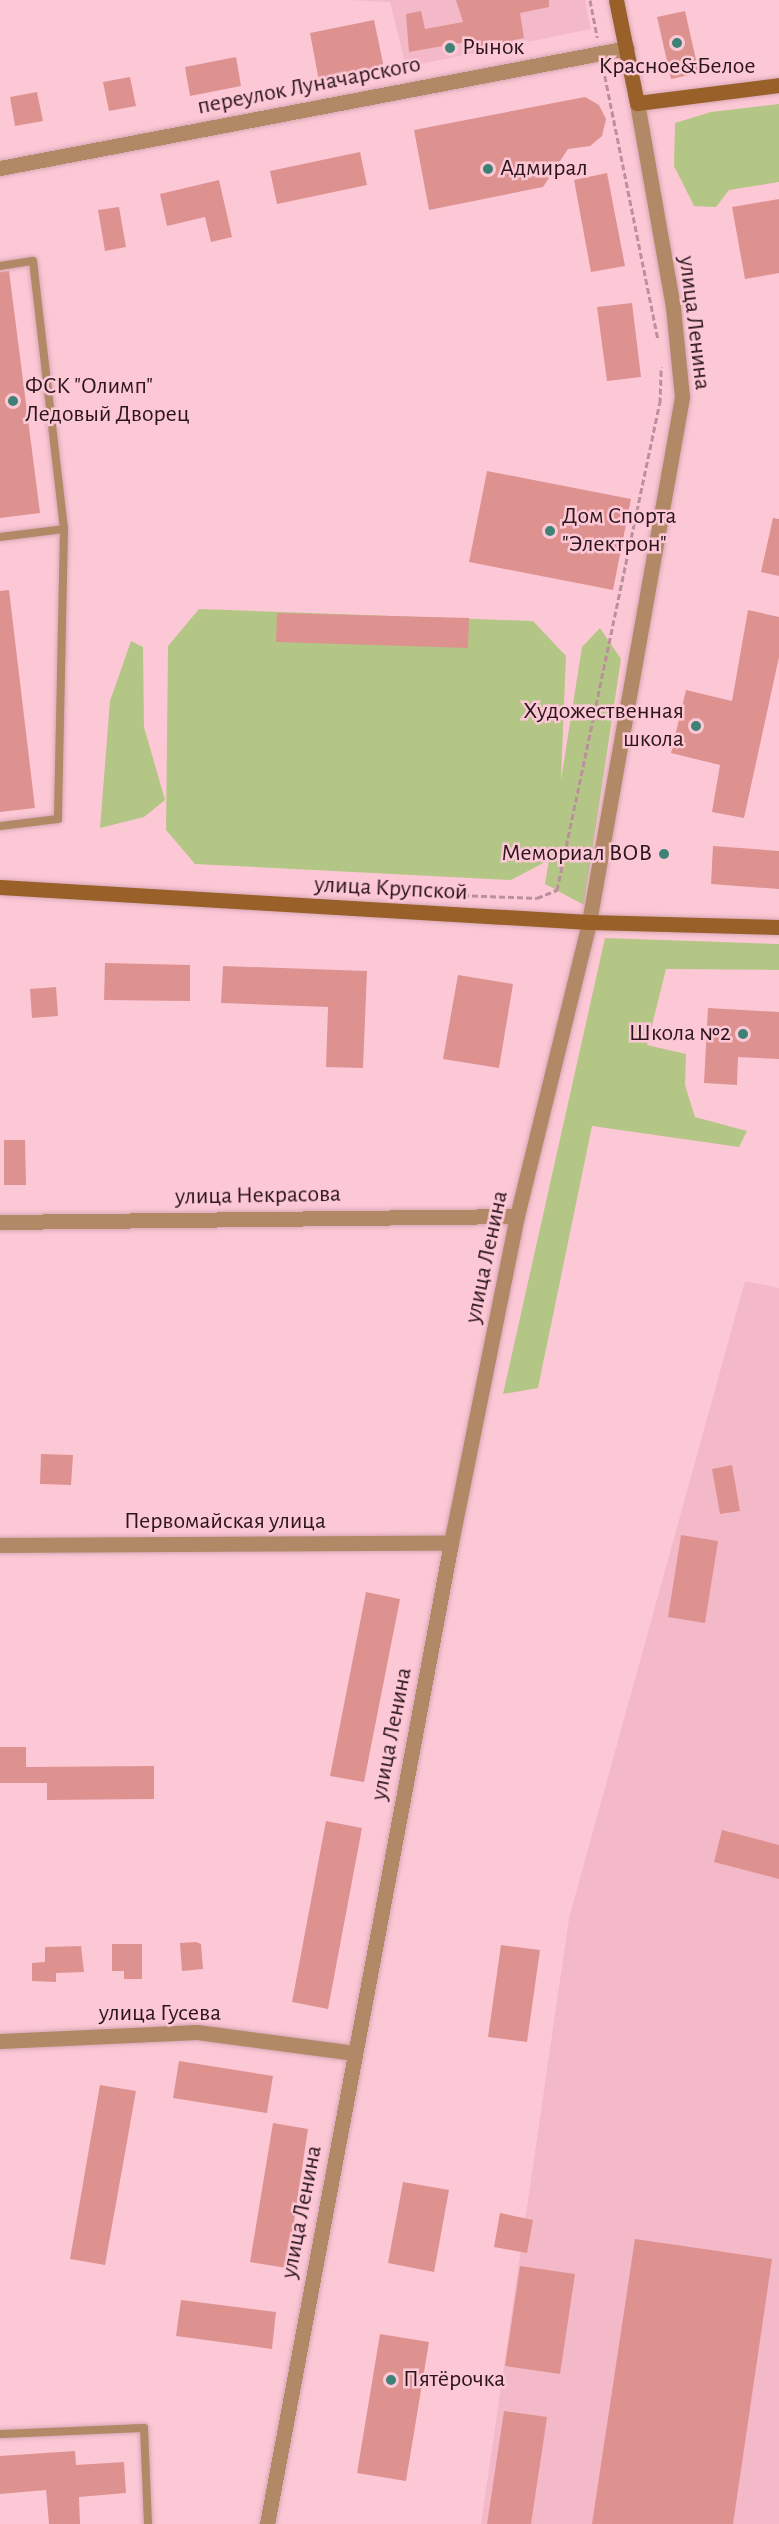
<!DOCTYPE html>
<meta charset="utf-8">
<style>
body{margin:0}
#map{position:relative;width:779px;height:2524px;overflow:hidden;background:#fdc8d6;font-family:"Alegreya Sans",sans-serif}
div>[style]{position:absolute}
.built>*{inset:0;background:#f3b9c8}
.green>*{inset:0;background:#b4c686}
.building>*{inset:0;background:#dd9290}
.path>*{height:3px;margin-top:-1.5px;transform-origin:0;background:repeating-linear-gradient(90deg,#bb8f9b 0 6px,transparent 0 9px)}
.roads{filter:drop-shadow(0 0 2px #d7a8b5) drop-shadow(0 0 2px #d7a8b5)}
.lane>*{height:8px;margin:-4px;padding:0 4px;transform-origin:4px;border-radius:4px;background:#b18967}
.street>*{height:15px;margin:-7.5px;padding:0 7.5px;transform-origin:7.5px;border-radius:7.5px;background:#b18967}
.secondary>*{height:15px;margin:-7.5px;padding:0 7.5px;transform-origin:7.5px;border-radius:7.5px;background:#9a6029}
.dots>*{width:16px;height:16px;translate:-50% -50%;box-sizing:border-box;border:3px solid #fdc8d6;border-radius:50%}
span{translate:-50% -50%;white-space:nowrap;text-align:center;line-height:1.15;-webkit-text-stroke:5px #fdc8d6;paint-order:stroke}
.poi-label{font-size:24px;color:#2c151c}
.left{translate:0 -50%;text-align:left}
.right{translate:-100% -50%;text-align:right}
.street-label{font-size:24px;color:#2c151c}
</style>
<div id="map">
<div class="built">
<div style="clip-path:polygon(348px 0,585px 0,591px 29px,406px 67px,390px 2px)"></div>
<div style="clip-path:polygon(745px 1281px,779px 1288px,779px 2524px,481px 2524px,569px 1918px)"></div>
</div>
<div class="green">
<div style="clip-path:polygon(779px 104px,779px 182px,729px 190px,716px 207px,694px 206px,674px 166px,675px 123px,711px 112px)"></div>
<div style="clip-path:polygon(199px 609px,533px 621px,566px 656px,561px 780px,582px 647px,600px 628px,621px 659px,584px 905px,545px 884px,549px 860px,511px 880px,195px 864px,166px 830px,168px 646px)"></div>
<div style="clip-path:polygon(131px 641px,143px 647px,144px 727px,165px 800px,144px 817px,100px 828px,110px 701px)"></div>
<div style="clip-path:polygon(605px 938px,779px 944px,779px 970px,666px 969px,647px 1045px,686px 1054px,685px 1085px,695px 1117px,747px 1131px,739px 1147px,592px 1126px,538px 1388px,503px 1394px)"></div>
</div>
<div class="building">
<div style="clip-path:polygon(456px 0,549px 0,549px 7px,520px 13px,524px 38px,472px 49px,471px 41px,409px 52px,406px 14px,421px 11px,425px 29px,463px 22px)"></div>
<div style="clip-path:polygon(685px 11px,699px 73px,671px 79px,657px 17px)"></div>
<div style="clip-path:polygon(374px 20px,384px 68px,319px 81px,310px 33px)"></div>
<div style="clip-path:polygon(236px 57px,241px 86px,190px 96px,185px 67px)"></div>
<div style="clip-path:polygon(130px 77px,136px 106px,109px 111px,103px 82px)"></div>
<div style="clip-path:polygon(37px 92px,43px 121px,15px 126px,10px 97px)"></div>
<div style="clip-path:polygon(585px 97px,599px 105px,606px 119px,602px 136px,590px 146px,568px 149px,543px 187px,429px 210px,414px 130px)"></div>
<div style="clip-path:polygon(360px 152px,367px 185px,277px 204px,270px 171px)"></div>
<div style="clip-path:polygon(607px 173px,625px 266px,591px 272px,574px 180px)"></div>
<div style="clip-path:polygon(219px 180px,232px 237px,211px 242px,205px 217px,167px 226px,160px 194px)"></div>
<div style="clip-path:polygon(779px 199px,779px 273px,745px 279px,732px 207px)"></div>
<div style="clip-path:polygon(119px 207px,126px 247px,105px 251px,98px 210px)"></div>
<div style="clip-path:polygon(9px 271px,40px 513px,0 518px,0 272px)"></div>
<div style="clip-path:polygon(632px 303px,641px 377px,607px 381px,597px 307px)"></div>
<div style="clip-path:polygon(487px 471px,631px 499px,613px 590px,469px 562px)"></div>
<div style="clip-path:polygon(773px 518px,779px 519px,779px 576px,761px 572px)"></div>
<div style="clip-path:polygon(9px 590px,35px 808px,0 812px,0 591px)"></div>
<div style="clip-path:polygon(748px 610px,779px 617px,779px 657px,744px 818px,712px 812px,720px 765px,671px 753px,686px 690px,732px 701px)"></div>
<div style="clip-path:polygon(277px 613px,469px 618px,468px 648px,276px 642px)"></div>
<div style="clip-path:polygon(713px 846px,779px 851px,779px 889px,711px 884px)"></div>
<div style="clip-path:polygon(105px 963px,190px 965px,190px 1001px,104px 1000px)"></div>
<div style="clip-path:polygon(223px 966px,367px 971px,363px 1068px,326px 1067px,328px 1007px,221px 1003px)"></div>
<div style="clip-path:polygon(458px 975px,513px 984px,499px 1068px,443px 1059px)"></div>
<div style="clip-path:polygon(56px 987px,58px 1016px,32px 1018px,30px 989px)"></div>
<div style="clip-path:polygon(708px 1008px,779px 1012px,779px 1059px,738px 1057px,737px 1085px,704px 1083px)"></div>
<div style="clip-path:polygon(4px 1140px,25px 1140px,26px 1185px,4px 1185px)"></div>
<div style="clip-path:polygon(41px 1454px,73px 1455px,71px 1485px,40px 1484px)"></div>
<div style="clip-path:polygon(732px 1465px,740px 1511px,720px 1514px,712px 1469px)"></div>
<div style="clip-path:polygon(681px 1535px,718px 1541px,705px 1623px,668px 1617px)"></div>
<div style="clip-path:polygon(366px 1592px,400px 1599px,364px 1782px,330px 1776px)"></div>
<div style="clip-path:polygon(0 1747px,26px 1747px,26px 1767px,154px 1766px,154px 1799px,47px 1800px,47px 1783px,0 1783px)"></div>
<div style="clip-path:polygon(326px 1821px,362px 1828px,328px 2009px,292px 2002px)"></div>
<div style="clip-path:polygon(722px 1830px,779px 1845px,779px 1879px,714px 1862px)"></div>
<div style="clip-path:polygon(196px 1942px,201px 1944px,203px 1969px,182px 1971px,180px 1943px)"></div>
<div style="clip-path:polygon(112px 1944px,142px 1944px,142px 1979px,124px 1979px,124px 1971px,112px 1971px)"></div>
<div style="clip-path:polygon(501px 1945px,540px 1950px,527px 2042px,488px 2037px)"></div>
<div style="clip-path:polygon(81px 1946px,84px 1972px,56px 1973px,56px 1982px,32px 1981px,32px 1963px,45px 1962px,45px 1947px)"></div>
<div style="clip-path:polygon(179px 2061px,273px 2076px,267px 2113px,173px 2098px)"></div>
<div style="clip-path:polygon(100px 2085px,136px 2091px,105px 2265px,70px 2259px)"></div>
<div style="clip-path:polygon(273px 2123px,308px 2129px,287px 2268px,250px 2262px)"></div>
<div style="clip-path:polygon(403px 2182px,449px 2190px,434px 2272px,388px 2263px)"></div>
<div style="clip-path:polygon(500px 2213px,533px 2220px,527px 2253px,494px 2247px)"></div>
<div style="clip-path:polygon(635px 2239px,772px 2259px,733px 2524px,592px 2524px)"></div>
<div style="clip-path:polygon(520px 2266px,575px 2274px,560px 2374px,505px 2366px)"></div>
<div style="clip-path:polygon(181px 2300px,276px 2312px,272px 2349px,176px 2336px)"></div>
<div style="clip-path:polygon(380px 2334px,429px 2342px,406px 2481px,357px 2473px)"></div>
<div style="clip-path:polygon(504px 2411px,547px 2417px,531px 2524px,487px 2524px)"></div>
<div style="clip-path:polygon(75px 2451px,76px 2465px,124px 2462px,126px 2493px,79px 2497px,80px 2524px,49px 2524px,46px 2490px,0 2494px,0 2456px)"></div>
</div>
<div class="path">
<div style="left:590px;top:0;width:38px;rotate:79deg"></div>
<div style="left:603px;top:67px;width:278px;rotate:78.6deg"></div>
<div style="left:409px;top:893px;width:128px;rotate:2.2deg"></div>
<div style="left:537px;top:898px;width:22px;rotate:-22deg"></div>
<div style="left:557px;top:890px;width:498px;rotate:-78.1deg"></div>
<div style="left:660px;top:403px;width:36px;rotate:-88deg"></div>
</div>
<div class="roads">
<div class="lane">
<div style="left:0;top:266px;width:33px;rotate:-9deg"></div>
<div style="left:33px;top:261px;width:270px;rotate:83.4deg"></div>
<div style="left:64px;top:529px;width:290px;rotate:91.2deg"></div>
<div style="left:58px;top:819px;width:58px;rotate:173.1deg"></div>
<div style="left:0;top:537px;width:64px;rotate:-7.1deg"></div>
<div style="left:0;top:2434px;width:144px;rotate:-2.4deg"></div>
<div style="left:144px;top:2428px;width:96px;rotate:87.6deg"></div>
</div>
<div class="street">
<div style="left:0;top:168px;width:638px;rotate:-10.83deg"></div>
<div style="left:0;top:1222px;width:517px;rotate:-0.66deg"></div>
<div style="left:0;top:1545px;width:451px;rotate:-0.3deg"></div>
<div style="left:0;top:2041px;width:197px;rotate:-2.6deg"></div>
<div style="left:197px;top:2032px;width:159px;rotate:7.6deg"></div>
<div style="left:267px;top:2524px;width:998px;rotate:-79.38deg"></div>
<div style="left:451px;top:1543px;width:334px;rotate:-78.6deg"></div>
<div style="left:517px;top:1216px;width:303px;rotate:-76.2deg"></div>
<div style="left:589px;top:922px;width:533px;rotate:-79.95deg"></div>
<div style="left:682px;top:397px;width:90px;rotate:-95.7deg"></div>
<div style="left:673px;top:307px;width:207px;rotate:-100deg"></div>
</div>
<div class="secondary">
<div style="left:616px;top:0;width:105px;rotate:78.5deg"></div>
<div style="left:637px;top:103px;width:143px;rotate:-7.2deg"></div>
<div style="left:0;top:887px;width:590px;rotate:3.4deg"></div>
<div style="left:589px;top:922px;width:190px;rotate:1.5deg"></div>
</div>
</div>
<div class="dots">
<div style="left:677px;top:43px;background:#3e8276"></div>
<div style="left:450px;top:48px;background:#3e8276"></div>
<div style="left:488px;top:169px;background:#3e8276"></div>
<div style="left:13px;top:401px;background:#3e8276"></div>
<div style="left:550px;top:531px;background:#3e8276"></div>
<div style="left:696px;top:726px;background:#3e8276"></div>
<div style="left:664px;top:854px;background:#3e8276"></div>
<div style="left:743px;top:1034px;background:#3e8276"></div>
<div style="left:391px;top:2380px;background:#3e8276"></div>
</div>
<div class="poi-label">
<span class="left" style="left:462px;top:48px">Рынок</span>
<span style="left:677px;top:67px">Красное&amp;Белое</span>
<span class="left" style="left:500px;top:169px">Адмирал</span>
<span class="left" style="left:25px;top:401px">ФСК "Олимп"<br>Ледовый Дворец</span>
<span class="left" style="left:562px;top:531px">Дом Спорта<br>"Электрон"</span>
<span class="right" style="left:684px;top:726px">Художественная<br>школа</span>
<span class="right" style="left:652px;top:854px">Мемориал ВОВ</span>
<span class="right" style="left:731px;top:1034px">Школа №2</span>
<span class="left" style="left:403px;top:2380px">Пятёрочка</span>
</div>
<div class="street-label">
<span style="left:309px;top:86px;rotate:-11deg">переулок Луначарского</span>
<span style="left:694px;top:323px;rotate:83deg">улица Ленина</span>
<span style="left:391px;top:889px;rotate:3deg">улица Крупской</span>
<span style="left:258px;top:1196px;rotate:-1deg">улица Некрасова</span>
<span style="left:487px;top:1257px;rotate:-78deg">улица Ленина</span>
<span style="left:225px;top:1522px">Первомайская улица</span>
<span style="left:392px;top:1734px;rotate:-79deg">улица Ленина</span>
<span style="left:160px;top:2014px">улица Гусева</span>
<span style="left:302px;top:2212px;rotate:-79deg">улица Ленина</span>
</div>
</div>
